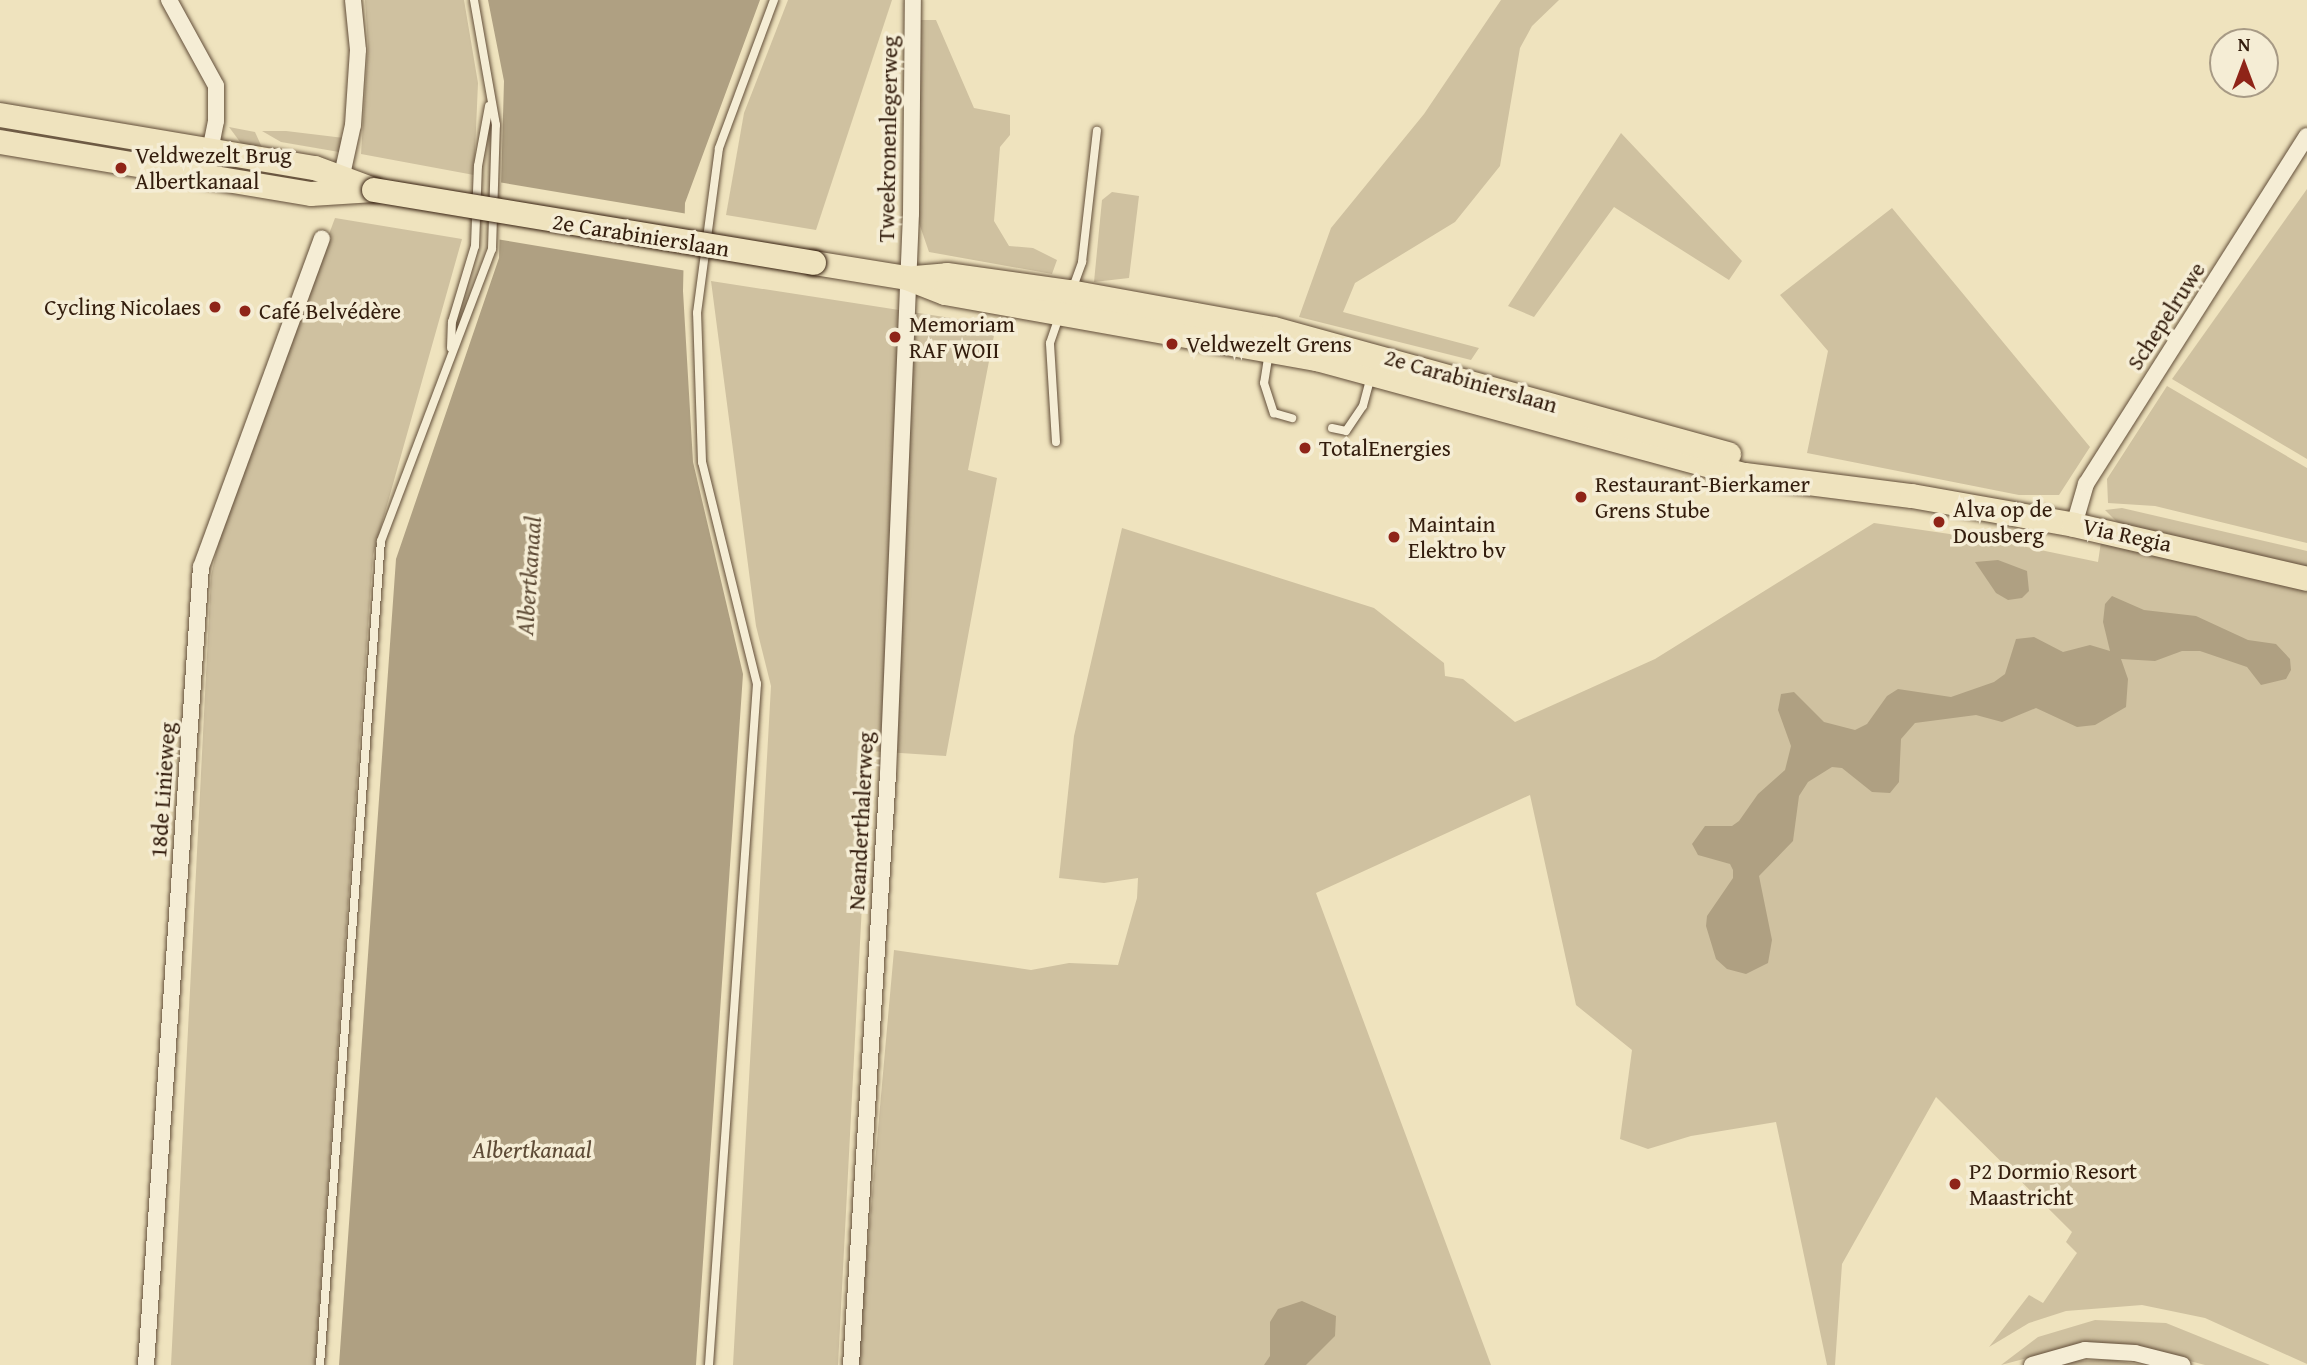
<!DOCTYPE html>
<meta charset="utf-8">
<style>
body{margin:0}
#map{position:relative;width:2307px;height:1365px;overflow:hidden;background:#efe3be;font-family:"Gentium Book Plus",serif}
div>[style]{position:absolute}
.green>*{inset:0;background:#cfc1a0}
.water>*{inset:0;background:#afa082}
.pier>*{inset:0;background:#efe3be}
.roads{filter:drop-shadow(0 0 2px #624e39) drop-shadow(0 0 2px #624e39)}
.lane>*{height:8px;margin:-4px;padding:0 4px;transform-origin:4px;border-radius:4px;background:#f5edd5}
.street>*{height:16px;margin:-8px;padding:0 8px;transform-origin:8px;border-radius:8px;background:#f5edd5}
.primary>*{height:24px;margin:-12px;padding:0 12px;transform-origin:12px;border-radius:12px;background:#efe3be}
.bridges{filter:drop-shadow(0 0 2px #331d0d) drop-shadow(0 0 2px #331d0d)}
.primary-bridge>*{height:24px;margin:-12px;padding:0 12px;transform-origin:12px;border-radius:12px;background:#efe3be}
.dots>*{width:19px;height:19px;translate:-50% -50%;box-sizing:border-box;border:4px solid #f5edd5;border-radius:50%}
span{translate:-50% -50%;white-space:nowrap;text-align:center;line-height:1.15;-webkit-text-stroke:7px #f5edd5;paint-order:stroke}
.street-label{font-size:23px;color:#331d0d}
.poi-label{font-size:23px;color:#331d0d}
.left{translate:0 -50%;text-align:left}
.right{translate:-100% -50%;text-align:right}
.water-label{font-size:24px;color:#5e4b36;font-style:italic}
.north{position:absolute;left:2209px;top:28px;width:70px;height:70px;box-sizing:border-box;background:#f5edd5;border:2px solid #a79a85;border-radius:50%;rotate:0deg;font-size:19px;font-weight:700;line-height:28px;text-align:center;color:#331d0d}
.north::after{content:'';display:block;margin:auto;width:24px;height:32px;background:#8f2418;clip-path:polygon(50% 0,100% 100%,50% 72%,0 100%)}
</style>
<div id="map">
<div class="green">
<div style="clip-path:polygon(365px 0,464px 0,478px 83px,474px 175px,361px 154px,368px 46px)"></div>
<div style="clip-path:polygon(788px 0,892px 0,816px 230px,726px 215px,744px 113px)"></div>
<div style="clip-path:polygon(1501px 0,1559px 0,1532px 26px,1520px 48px,1500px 166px,1455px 222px,1355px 283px,1343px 312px,1479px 348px,1471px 360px,1299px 317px,1331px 228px,1424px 114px)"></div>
<div style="clip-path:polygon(920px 20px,936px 20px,974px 108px,1010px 115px,1010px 135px,1000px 147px,994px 221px,1009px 246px,1033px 248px,1057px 260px,1052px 274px,929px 252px,919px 223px)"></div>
<div style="clip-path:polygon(229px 127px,255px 132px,264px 152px,243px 146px)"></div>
<div style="clip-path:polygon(262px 131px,286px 131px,344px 138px,339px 152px,281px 142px)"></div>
<div style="clip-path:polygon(1621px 133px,1742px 261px,1729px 280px,1614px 207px,1534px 317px,1508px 306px)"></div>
<div style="clip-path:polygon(2307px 189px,2307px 459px,2172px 379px)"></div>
<div style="clip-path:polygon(1112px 192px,1139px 196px,1129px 278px,1094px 282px,1102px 200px)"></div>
<div style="clip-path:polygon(1892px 208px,2090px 447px,2059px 495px,2019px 495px,1807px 453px,1828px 351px,1780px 295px)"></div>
<div style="clip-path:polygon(335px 218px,462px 239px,373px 555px,315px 1365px,171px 1365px,211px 576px,225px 512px)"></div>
<div style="clip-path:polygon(711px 281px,996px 325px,968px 470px,997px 478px,946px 756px,870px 751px,838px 1365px,733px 1365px,771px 686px,756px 626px)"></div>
<div style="clip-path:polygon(2167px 386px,2307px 468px,2307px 543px,2155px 506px,2108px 503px,2107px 479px)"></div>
<div style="clip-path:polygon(2122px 508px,2307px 551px,2307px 568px,2118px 523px,2105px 510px)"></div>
<div style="clip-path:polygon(1874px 523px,1998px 541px,2098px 562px,2102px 535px,2307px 591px,2307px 1364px,2205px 1318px,2142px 1305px,2066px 1311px,2029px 1323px,1989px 1347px,2029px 1295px,2043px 1303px,2077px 1253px,2066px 1242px,2072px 1232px,1936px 1097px,1842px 1264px,1835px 1365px,1827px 1365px,1776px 1122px,1691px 1136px,1648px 1149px,1620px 1139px,1632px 1050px,1576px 1005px,1530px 795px,1316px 893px,1491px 1365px,857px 1365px,894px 950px,1031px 970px,1069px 963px,1118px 965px,1137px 898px,1138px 878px,1104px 883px,1059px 878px,1074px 736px,1122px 528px,1374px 608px,1444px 663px,1445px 676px,1463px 679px,1515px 722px,1655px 659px)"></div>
<div style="clip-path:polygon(2095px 1320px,2166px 1323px,2270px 1365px,2205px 1365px,2128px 1345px,2084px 1343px,2001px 1365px,2038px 1337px)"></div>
<div style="clip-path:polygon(2110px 1360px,2144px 1365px,2056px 1365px,2069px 1361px)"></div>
</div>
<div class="water">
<div style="clip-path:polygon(488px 0,760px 0,685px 203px,683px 291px,693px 462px,743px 674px,696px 1365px,339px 1365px,396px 559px,499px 258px,504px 81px)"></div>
<div style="clip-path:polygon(1998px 560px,2027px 571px,2029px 591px,2022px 598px,2008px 600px,1996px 593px,1975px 562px)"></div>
<div style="clip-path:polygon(2112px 596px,2144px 610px,2196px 616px,2248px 640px,2276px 644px,2290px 659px,2291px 670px,2286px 679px,2261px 685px,2247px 667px,2200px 651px,2182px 651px,2155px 661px,2121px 659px,2128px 679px,2126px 707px,2095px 725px,2077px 727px,2036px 708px,2002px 722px,1976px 715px,1915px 723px,1901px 739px,1899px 782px,1890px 793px,1872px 792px,1842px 768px,1832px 767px,1808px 782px,1799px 796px,1793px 841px,1759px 876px,1772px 940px,1768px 963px,1746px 974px,1727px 969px,1716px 959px,1706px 926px,1707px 916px,1733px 878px,1733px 870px,1730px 864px,1698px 855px,1692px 844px,1705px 826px,1732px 826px,1739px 821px,1758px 794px,1785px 770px,1791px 746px,1778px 710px,1781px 694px,1794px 692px,1824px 722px,1855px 730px,1867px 724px,1887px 696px,1898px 689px,1951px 697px,1994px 682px,2005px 674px,2016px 639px,2034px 637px,2063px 652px,2090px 645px,2110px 651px,2103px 622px,2105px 604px)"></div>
<div style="clip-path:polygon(1302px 1301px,1336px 1316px,1335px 1336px,1306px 1365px,1264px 1365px,1270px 1356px,1270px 1322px,1278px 1309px)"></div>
</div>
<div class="pier">
<div style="clip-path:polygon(498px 182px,688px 214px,687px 271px,496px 239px)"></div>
</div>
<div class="roads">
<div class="lane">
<div style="left:1072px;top:290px;width:30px;rotate:-70deg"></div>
<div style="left:1082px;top:262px;width:132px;rotate:-83.5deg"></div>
<div style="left:451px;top:348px;width:26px;rotate:-88deg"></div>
<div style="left:452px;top:322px;width:79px;rotate:-73.2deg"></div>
<div style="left:475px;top:246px;width:80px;rotate:-87.9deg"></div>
<div style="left:478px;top:166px;width:61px;rotate:-79.6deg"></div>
<div style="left:1269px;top:352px;width:31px;rotate:99deg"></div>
<div style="left:1264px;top:383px;width:32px;rotate:72deg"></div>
<div style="left:1274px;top:413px;width:19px;rotate:16deg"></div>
<div style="left:1332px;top:428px;width:14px;rotate:12deg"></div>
<div style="left:1346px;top:431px;width:30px;rotate:-56deg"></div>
<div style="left:1363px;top:406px;width:30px;rotate:-75deg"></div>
<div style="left:1056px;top:442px;width:99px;rotate:-93.5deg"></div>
<div style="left:1050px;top:343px;width:28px;rotate:-71deg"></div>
<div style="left:320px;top:1365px;width:826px;rotate:-85.77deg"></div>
<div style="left:381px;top:541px;width:312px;rotate:-69.2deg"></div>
<div style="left:492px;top:249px;width:124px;rotate:-88.2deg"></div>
<div style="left:496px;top:125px;width:127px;rotate:-100deg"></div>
<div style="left:709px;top:1365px;width:683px;rotate:-85.97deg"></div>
<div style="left:757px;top:684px;width:229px;rotate:-103.9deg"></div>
<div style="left:702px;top:462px;width:149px;rotate:-91.9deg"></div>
<div style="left:697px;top:313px;width:166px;rotate:-82.4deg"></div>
<div style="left:719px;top:148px;width:158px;rotate:-69.6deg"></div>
</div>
<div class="street">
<div style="left:169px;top:0;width:98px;rotate:61.3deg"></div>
<div style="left:216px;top:86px;width:35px;rotate:90deg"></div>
<div style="left:216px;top:121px;width:56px;rotate:101.3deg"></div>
<div style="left:340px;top:184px;width:60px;rotate:-77.6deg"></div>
<div style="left:353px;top:125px;width:75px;rotate:-86.2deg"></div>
<div style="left:358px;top:50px;width:50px;rotate:-95.7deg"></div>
<div style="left:2074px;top:525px;width:43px;rotate:-73.7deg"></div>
<div style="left:2086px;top:484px;width:412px;rotate:-57.6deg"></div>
<div style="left:146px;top:1365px;width:800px;rotate:-86.06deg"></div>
<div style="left:201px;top:567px;width:350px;rotate:-69.8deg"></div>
<div style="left:851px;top:1365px;width:592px;rotate:-86.42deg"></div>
<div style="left:888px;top:774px;width:560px;rotate:-87.65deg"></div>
<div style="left:911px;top:214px;width:214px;rotate:-89.5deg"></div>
<div style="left:2032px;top:1365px;width:55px;rotate:-15.8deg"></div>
<div style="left:2085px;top:1350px;width:50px;rotate:3.4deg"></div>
<div style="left:2135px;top:1353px;width:49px;rotate:14.3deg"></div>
</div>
<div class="primary">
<div style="left:0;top:115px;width:319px;rotate:9.6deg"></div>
<div style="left:315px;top:168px;width:63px;rotate:20.4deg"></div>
<div style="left:0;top:142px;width:315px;rotate:9.5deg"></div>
<div style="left:311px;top:194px;width:63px;rotate:-3.6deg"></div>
<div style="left:814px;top:263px;width:94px;rotate:9.2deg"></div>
<div style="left:907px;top:278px;width:41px;rotate:21.5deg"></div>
<div style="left:945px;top:293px;width:378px;rotate:10.1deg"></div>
<div style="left:1317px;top:359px;width:443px;rotate:15.2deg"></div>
<div style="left:1745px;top:475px;width:168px;rotate:7.2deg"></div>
<div style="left:1912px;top:496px;width:165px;rotate:10.1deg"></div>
<div style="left:2074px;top:525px;width:239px;rotate:13deg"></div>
<div style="left:915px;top:278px;width:32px;rotate:-5deg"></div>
<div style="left:947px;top:275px;width:124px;rotate:7.9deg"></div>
<div style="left:1070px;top:292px;width:207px;rotate:10.3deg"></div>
<div style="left:1274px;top:329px;width:472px;rotate:15.4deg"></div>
</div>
</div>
<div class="bridges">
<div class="primary-bridge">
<div style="left:374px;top:190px;width:446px;rotate:9.4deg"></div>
</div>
</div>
<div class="dots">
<div style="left:121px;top:168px;background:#8f2418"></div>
<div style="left:215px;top:307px;background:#8f2418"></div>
<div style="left:245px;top:311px;background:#8f2418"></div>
<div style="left:895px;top:337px;background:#8f2418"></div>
<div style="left:1172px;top:344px;background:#8f2418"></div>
<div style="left:1305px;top:448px;background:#8f2418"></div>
<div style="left:1581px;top:497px;background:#8f2418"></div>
<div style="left:1939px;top:522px;background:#8f2418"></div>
<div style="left:1394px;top:537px;background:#8f2418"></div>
<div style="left:1955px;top:1184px;background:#8f2418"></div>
</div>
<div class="street-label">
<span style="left:888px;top:139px;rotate:-89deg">Tweekronenlegerweg</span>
<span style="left:641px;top:235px;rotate:9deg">2e Carabinierslaan</span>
<span style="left:2166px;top:316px;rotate:-57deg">Schepelruwe</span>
<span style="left:1471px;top:381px;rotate:16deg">2e Carabinierslaan</span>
<span style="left:2127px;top:535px;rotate:12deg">Via Regia</span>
<span style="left:163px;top:790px;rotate:-86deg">18de Linieweg</span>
<span style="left:861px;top:821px;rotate:-87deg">Neanderthalerweg</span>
</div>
<div class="poi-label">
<span class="left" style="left:135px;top:168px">Veldwezelt Brug<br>Albertkanaal</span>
<span class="right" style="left:201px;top:307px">Cycling Nicolaes</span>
<span class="left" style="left:259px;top:311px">Café Belvédère</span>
<span class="left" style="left:909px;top:337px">Memoriam<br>RAF WOII</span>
<span class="left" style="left:1186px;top:344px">Veldwezelt Grens</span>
<span class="left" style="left:1319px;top:448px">TotalEnergies</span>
<span class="left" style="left:1595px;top:497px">Restaurant-Bierkamer<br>Grens Stube</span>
<span class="left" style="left:1953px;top:522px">Alva op de<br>Dousberg</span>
<span class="left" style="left:1408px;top:537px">Maintain<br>Elektro bv</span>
<span class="left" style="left:1969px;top:1184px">P2 Dormio Resort<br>Maastricht</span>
</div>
<div class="water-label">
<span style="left:529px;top:576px;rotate:-86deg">Albertkanaal</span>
<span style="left:532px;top:1150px">Albertkanaal</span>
</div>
<div class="north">N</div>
</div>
